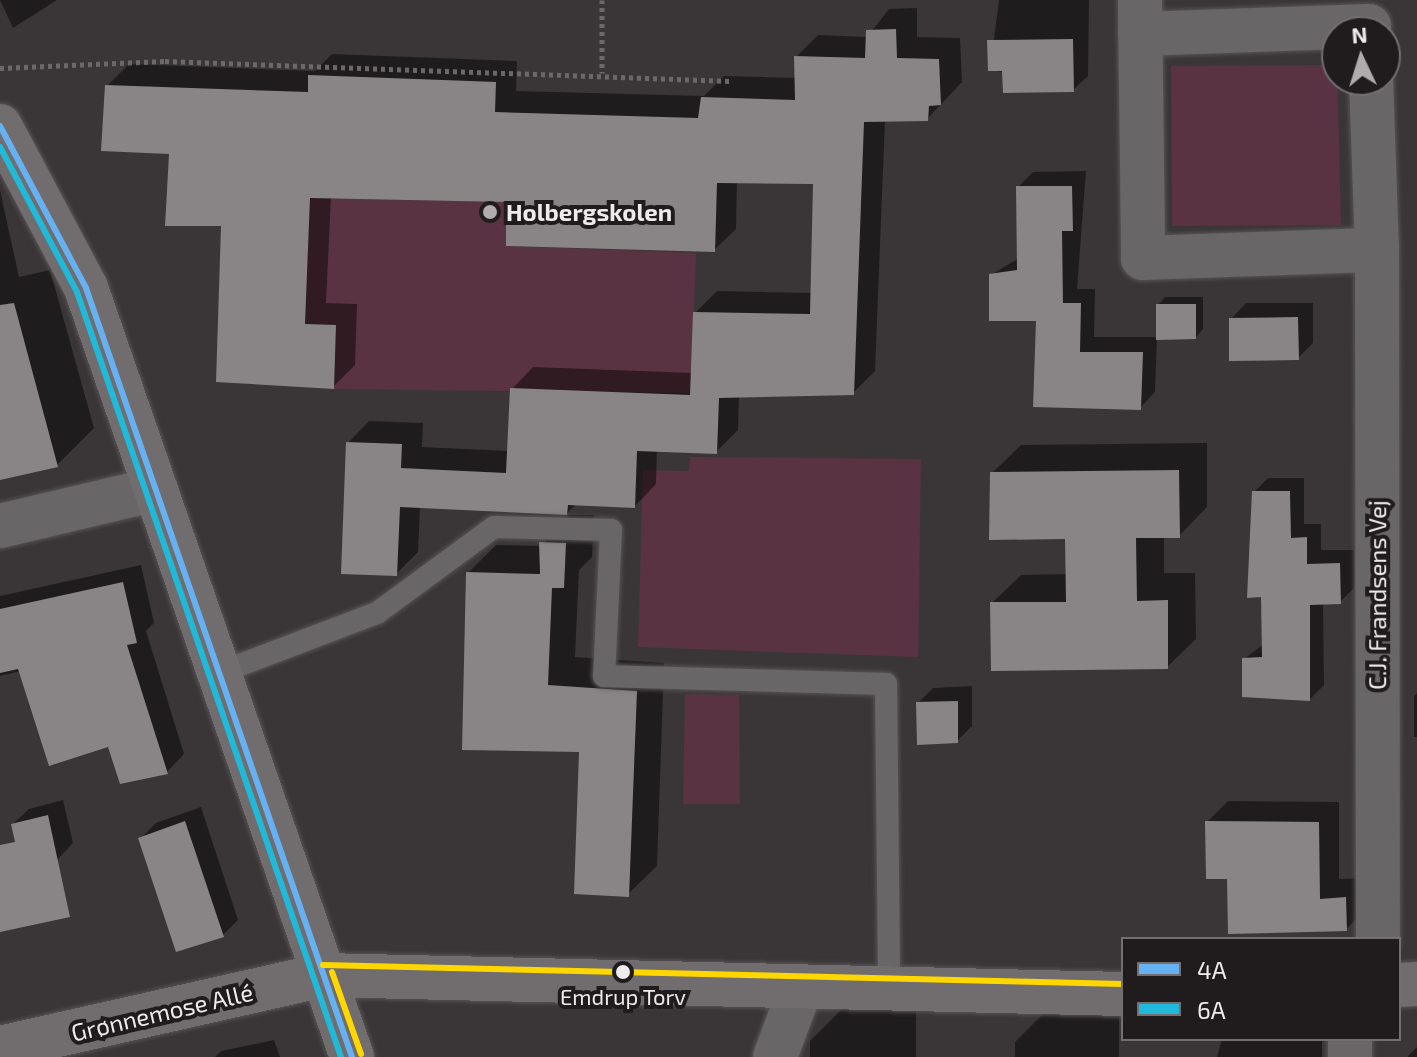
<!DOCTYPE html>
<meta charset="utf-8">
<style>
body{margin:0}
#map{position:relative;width:1417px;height:1057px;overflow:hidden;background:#3a3637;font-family:"Exo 2",sans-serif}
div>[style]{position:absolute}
.green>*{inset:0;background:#5a3342}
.shadow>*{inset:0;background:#0007}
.building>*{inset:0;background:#898586}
.path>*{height:5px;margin-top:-2.5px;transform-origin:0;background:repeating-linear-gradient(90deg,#6a6868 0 4px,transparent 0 8px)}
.roads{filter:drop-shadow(0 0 2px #575354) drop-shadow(0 0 2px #575354)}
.lane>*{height:22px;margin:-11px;padding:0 11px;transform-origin:11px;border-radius:11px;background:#696667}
.street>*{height:44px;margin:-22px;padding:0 22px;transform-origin:22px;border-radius:22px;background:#696667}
.secondary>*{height:44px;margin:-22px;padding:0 22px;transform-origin:22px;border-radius:22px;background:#716c6d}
.bus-1>*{height:6px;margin:-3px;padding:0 3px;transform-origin:3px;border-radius:3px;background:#66b1f2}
.bus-2>*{height:6px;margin:-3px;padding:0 3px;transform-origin:3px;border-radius:3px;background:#20b9da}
.bus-3>*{height:6px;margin:-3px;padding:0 3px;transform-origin:3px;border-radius:3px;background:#ffd700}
.dots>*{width:22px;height:22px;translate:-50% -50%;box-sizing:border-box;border:4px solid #201c1e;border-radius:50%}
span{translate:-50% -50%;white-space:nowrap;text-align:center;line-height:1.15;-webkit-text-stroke:8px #201c1e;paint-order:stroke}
.bus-label{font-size:22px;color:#efeaec}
.poi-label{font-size:24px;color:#efeaec;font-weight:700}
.left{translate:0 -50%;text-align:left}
.street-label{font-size:24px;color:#efeaec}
.legend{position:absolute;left:1121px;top:937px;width:280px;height:104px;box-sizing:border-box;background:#201c1e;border:2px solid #736e70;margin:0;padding:10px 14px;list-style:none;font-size:24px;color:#efeaec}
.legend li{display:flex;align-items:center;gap:16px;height:40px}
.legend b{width:40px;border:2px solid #736e70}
.north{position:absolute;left:1321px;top:16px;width:80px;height:80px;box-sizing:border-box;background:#201c1e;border:2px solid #736e70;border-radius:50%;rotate:356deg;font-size:22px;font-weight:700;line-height:32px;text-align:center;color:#efeaec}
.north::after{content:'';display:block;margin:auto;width:28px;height:36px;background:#b0abad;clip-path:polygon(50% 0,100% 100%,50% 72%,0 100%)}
</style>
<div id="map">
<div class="green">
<div style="clip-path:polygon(1337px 65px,1341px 225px,1172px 226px,1171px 66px)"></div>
<div style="clip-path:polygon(310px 198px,506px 202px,506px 246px,696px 253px,690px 393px,334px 389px,336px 325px,305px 324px)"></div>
<div style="clip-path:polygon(690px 457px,921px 459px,918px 657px,638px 647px,643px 470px,689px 471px)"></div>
<div style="clip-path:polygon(685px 694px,739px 695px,740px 804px,683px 804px)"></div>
</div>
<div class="shadow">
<div style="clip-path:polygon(0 0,57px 0,13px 28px)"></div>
<div style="clip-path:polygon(999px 0,1089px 0,1088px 76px,1073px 90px,990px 69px)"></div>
<div style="clip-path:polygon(917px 8px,917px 37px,960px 38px,962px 82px,927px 119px,885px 120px,875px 371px,853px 393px,739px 396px,738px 430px,716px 452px,657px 449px,656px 484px,635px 506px,576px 504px,567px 513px,420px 506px,418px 552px,396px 574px,348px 443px,369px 421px,423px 423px,422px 447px,509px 451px,512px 389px,533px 367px,693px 373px,695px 313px,717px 291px,812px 293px,815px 182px,737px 181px,736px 229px,714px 250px,508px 200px,331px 197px,326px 303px,357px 304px,355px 365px,333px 387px,171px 152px,107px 86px,129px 64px,315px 71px,332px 54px,517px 61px,516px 91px,704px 96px,724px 76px,797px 78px,796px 57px,818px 35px,867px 37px,889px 9px)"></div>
<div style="clip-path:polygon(1086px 171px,1077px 289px,1095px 289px,1094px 337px,1158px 337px,1158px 305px,1165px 297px,1203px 297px,1203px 329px,1196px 337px,1157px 338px,1155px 392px,1140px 408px,991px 275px,1019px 258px,1018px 187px,1033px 172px)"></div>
<div style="clip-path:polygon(0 190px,19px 277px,50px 270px,94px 428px,57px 465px,0 478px)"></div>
<div style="clip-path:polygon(1246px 303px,1313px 303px,1313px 343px,1298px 358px,1231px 319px)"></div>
<div style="clip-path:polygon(1207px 443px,1207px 507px,1179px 536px,1164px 536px,1164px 573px,1195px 573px,1196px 639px,1167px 667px,992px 603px,1021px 575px,1068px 574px,1067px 537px,992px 473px,1021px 445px)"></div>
<div style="clip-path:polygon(1268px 478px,1304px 478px,1304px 524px,1321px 524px,1321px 550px,1354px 550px,1354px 588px,1340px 602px,1323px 602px,1324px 685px,1310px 699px,1244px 659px,1264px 644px,1254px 492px)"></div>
<div style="clip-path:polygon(569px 515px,594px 515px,592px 557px,579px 570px,575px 657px,664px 663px,657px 866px,628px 894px,581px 750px,468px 573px,496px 545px,541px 546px)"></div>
<div style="clip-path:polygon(141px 565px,154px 623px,146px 631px,184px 754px,167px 772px,109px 744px,21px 671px,0 676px,0 596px)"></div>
<div style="clip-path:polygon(972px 686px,972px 726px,957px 741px,918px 703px,933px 688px)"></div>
<div style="clip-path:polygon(1417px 693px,1417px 737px,1414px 737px,1414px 696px)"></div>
<div style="clip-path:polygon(63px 800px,73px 843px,58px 859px,23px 866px,13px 824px,29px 809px)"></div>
<div style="clip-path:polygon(1228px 801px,1339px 802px,1339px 879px,1366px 878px,1367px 909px,1346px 929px,1229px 877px,1207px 822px)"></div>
<div style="clip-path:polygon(201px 807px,238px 920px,223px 935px,141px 838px,156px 823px)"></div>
<div style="clip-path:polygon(916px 1001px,916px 1057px,810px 1057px,810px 1041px,847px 1004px)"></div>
<div style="clip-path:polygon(1052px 1005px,1119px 1005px,1119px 1057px,1015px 1057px,1015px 1042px)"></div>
<div style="clip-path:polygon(1222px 1039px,1322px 1039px,1322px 1057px,1217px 1057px)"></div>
<div style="clip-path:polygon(274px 1040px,280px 1057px,215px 1057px,221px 1051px)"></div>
<div style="clip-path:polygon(1417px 1047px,1417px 1057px,1408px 1057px,1408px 1056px)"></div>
</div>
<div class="building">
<div style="clip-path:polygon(896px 29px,897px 58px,939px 59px,941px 105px,929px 106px,928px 121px,864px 122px,854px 395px,719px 398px,717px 454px,637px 451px,635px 508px,568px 505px,567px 515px,400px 507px,397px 576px,341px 574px,346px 442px,402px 444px,401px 468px,506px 473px,510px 388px,690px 395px,693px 312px,810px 314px,813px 184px,717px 183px,715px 252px,506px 246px,506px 202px,310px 198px,305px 324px,336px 325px,334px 389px,216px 382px,221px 226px,165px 226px,169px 154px,101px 151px,105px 85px,308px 92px,308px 75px,496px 82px,495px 112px,698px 118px,701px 97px,795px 100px,794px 56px,865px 58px,866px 30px)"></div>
<div style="clip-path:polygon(1073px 39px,1074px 92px,1003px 93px,1002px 71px,988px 71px,987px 40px)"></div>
<div style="clip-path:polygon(1016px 186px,1072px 186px,1073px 231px,1062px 231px,1063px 303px,1081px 303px,1080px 352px,1143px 352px,1141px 410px,1033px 407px,1036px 321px,989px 321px,989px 274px,1017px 270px)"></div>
<div style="clip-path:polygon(14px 303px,58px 467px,0 480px,0 305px)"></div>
<div style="clip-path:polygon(1156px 304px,1196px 304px,1196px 339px,1156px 340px)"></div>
<div style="clip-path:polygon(1298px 317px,1299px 360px,1229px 361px,1229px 318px)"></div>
<div style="clip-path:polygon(1179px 470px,1180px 538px,1136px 538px,1137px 601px,1168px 600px,1168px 669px,991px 671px,990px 602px,1066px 602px,1065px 539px,989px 540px,990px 472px)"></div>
<div style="clip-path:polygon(1252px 491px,1290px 491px,1291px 538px,1307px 537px,1307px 564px,1340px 563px,1341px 604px,1310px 605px,1310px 701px,1242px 697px,1242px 658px,1262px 657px,1261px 597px,1247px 598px)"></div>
<div style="clip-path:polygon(539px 542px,566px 543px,564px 588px,552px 588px,548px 685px,637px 691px,629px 897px,574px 894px,579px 752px,462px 750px,466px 572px,540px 574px)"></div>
<div style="clip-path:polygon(123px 582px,137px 643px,127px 645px,168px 774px,120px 784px,108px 747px,49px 766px,18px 669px,0 673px,0 609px)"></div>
<div style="clip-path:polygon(958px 701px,958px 743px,917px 745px,916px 702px)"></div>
<div style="clip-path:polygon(48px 815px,70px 917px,0 932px,0 845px,15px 842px,11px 824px)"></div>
<div style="clip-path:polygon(185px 821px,224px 937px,176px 952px,138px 838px)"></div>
<div style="clip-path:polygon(1205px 821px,1319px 822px,1320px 899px,1346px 897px,1347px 931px,1228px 934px,1227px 879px,1206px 879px)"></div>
</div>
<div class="path">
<div style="left:602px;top:0;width:73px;rotate:90deg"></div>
<div style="left:0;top:68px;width:165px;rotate:-2.4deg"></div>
<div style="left:165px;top:61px;width:566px;rotate:2.02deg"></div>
</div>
<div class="roads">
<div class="lane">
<div style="left:219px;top:673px;width:169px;rotate:-20.8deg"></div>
<div style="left:377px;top:613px;width:145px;rotate:-36.3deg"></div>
<div style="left:494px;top:527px;width:117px;rotate:1.5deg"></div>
<div style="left:611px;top:530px;width:146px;rotate:92.7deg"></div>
<div style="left:604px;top:676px;width:282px;rotate:1.6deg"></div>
<div style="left:886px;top:684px;width:303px;rotate:89.4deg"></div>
</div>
<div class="street">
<div style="left:1140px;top:0;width:258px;rotate:89.3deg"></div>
<div style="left:1143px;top:258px;width:234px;rotate:-2deg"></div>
<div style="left:1377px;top:250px;width:170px;rotate:-92deg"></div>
<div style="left:1140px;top:34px;width:229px;rotate:-2deg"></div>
<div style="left:1369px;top:26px;width:6px;rotate:90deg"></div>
<div style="left:1377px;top:250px;width:689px;rotate:89.92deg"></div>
<div style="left:0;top:526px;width:160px;rotate:-13.3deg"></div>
<div style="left:1350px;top:1039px;width:18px;rotate:90deg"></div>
<div style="left:775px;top:1057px;width:75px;rotate:-69.6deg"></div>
</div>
<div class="secondary">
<div style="left:0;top:126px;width:183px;rotate:62deg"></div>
<div style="left:86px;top:288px;width:814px;rotate:70.92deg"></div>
<div style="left:1399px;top:985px;width:18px;rotate:-3deg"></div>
<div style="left:0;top:1048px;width:331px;rotate:-12.7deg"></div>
<div style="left:323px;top:975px;width:800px;rotate:1.36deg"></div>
</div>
</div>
<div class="bus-1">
<div style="left:0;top:126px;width:183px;rotate:62deg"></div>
<div style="left:86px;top:288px;width:814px;rotate:70.92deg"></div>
</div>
<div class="bus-2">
<div style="left:0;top:147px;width:164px;rotate:62deg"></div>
<div style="left:77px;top:292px;width:809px;rotate:70.96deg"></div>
</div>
<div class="bus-3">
<div style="left:323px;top:965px;width:800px;rotate:1.36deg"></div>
<div style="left:332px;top:972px;width:87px;rotate:70.5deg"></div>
</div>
<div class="dots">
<div style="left:490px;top:212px;background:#b0abad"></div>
<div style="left:623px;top:972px;background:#efeaec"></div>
</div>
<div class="bus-label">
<span style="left:623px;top:997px">Emdrup Torv</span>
</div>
<div class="poi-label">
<span class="left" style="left:506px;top:212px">Holbergskolen</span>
</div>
<div class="street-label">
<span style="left:1377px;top:595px;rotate:-90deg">C.J. Frandsens Vej</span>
<span style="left:162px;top:1012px;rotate:-13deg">Grønnemose Allé</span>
</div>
<ul class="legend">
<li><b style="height:10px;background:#66b1f2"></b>4A</li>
<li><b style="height:10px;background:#20b9da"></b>6A</li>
</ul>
<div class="north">N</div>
</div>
